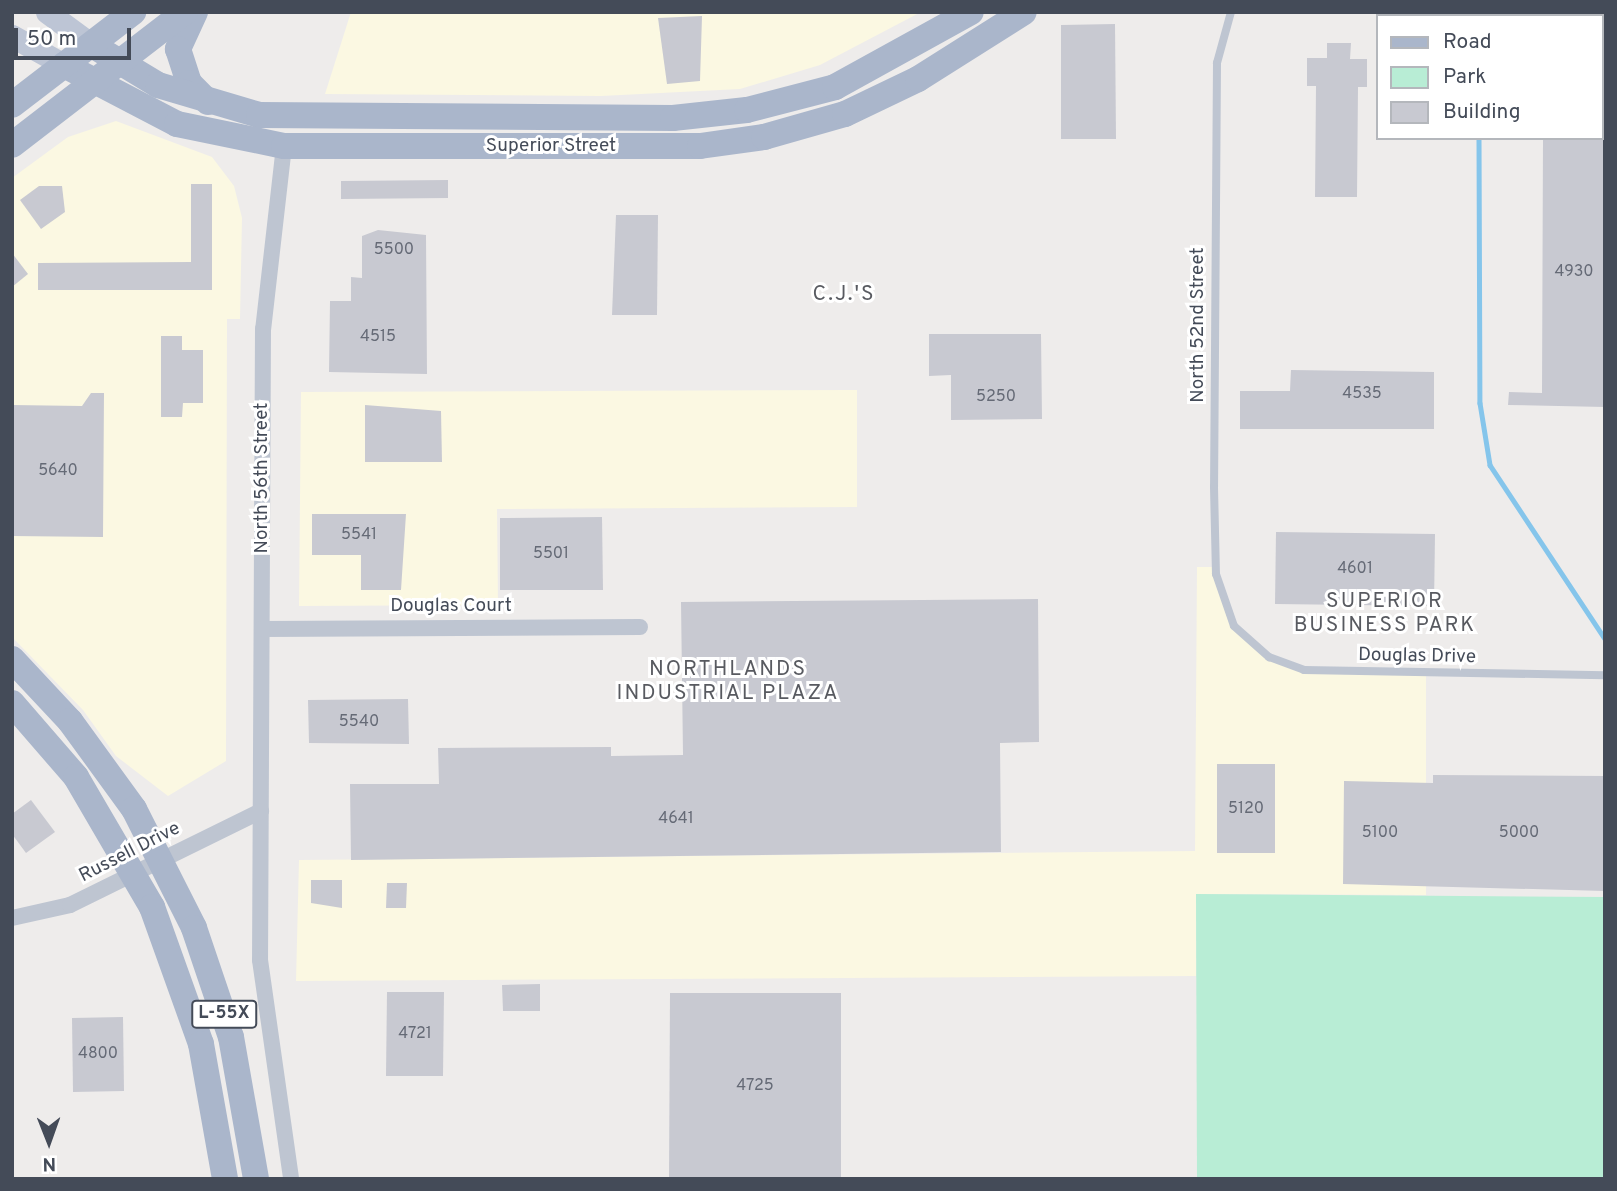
<!DOCTYPE html>
<style>
body{margin:0}
#map{position:relative;width:1617px;height:1191px;overflow:hidden;background:#eeeceb;font-family:Overpass,sans-serif}
div>[style]{position:absolute}
.commercial>*{inset:0;background:#fbf8e2}
.green>*{inset:0;background:#b8edd5}
.stream>*{height:4.5px;margin:-2.25px;padding:0 2.25px;transform-origin:2.25px;border-radius:2.25px;background:#85c5eb}
.building>*{inset:0;background:#c8c9d1}
.service>*{height:8px;margin:-4px;padding:0 4px;transform-origin:4px;border-radius:4px;background:#bec5d1}
.minor>*{height:16px;margin:-8px;padding:0 8px;transform-origin:8px;border-radius:8px;background:#bec5d1}
.secondary>*{height:23px;margin:-11.5px;padding:0 11.5px;transform-origin:11.5px;border-radius:11.5px;background:#bdc5d5}
.primary>*{height:26px;margin:-13px;padding:0 13px;transform-origin:13px;border-radius:13px;background:#aab6cb}
span{translate:-50% -50%;white-space:nowrap;text-align:center;line-height:1.15;-webkit-text-stroke:6px #fff;paint-order:stroke}
.number-label{font-size:16px;color:#656a76}
.number-label span{-webkit-text-stroke-width:0}
.shield-label span{padding:2px 5px;background:#fff;border:2px solid;border-radius:5px;-webkit-text-stroke-width:0}
.shield-label{font-size:18px;color:#444b58;font-weight:700}
.street-label{font-size:19px;color:#444b58}
.neighbourhood-label{font-size:21px;color:#585a60;letter-spacing:2px}
.frame{position:absolute;inset:0;border:14px solid #444b58;pointer-events:none}
.legend{position:absolute;left:1376px;top:14px;width:228px;height:126px;box-sizing:border-box;background:#fff;border:2px solid #b4b7bc;margin:0;padding:9px 12px;list-style:none;font-size:21px;color:#444b58}
.legend li{display:flex;align-items:center;gap:14px;height:35px}
.legend b{width:35px;border:2px solid #b4b7bc}
.north{position:absolute;left:14px;top:1107px;width:70px;height:70px;-webkit-text-stroke:5px #fff;paint-order:stroke;rotate:179deg;font-size:19px;font-weight:700;line-height:28px;text-align:center;color:#444b58}
.north::after{content:'';display:block;margin:auto;width:24px;height:32px;background:#444b58;clip-path:polygon(50% 0,100% 100%,50% 72%,0 100%)}
.scale{position:absolute;left:14px;top:28px;width:117px;height:32px;box-sizing:border-box;border:4px solid #444b58;border-top:0;padding-left:9px;font-size:21px;line-height:24px;white-space:nowrap;color:#444b58;-webkit-text-stroke:5px #fff;paint-order:stroke}
</style>
<div id="map">
<div class="commercial">
<div style="clip-path:polygon(351px 12px,921px 12px,820px 65px,740px 89px,601px 96px,325px 94px)"></div>
<div style="clip-path:polygon(116px 121px,212px 157px,234px 186px,242px 218px,240px 319px,227px 319px,226px 761px,168px 796px,116px 756px,83px 710px,12px 637px,12px 178px,68px 137px)"></div>
<div style="clip-path:polygon(857px 390px,857px 507px,497px 509px,498px 605px,299px 606px,301px 392px)"></div>
<div style="clip-path:polygon(1197px 567px,1216px 567px,1234px 626px,1286px 666px,1426px 673px,1426px 895px,1196px 894px,1196px 976px,296px 981px,299px 860px,1195px 851px)"></div>
</div>
<div class="green">
<div style="clip-path:polygon(1196px 894px,1605px 897px,1605px 1179px,1197px 1179px)"></div>
</div>
<div class="stream">
<div style="left:1478px;top:12px;width:4px;rotate:90deg"></div>
<div style="left:1479px;top:138px;width:265px;rotate:89.8deg"></div>
<div style="left:1480px;top:403px;width:63px;rotate:80.8deg"></div>
<div style="left:1490px;top:465px;width:209px;rotate:56.5deg"></div>
</div>
<div class="building">
<div style="clip-path:polygon(702px 16px,700px 81px,667px 84px,658px 18px)"></div>
<div style="clip-path:polygon(1115px 24px,1116px 139px,1061px 139px,1061px 25px)"></div>
<div style="clip-path:polygon(1327px 43px,1351px 43px,1350px 59px,1367px 59px,1367px 87px,1358px 87px,1357px 197px,1315px 197px,1316px 86px,1307px 86px,1307px 58px,1327px 58px)"></div>
<div style="clip-path:polygon(1543px 138px,1605px 138px,1605px 407px,1508px 405px,1509px 392px,1542px 393px)"></div>
<div style="clip-path:polygon(448px 180px,448px 198px,341px 199px,341px 181px)"></div>
<div style="clip-path:polygon(191px 184px,212px 184px,212px 290px,38px 290px,38px 263px,191px 262px)"></div>
<div style="clip-path:polygon(39px 186px,62px 186px,65px 212px,41px 229px,20px 200px)"></div>
<div style="clip-path:polygon(616px 215px,658px 215px,657px 315px,612px 315px)"></div>
<div style="clip-path:polygon(378px 230px,426px 235px,427px 374px,329px 372px,330px 301px,351px 301px,351px 277px,362px 278px,362px 236px)"></div>
<div style="clip-path:polygon(12px 253px,28px 274px,12px 287px)"></div>
<div style="clip-path:polygon(929px 334px,1041px 334px,1042px 419px,951px 420px,951px 375px,929px 376px)"></div>
<div style="clip-path:polygon(161px 336px,182px 336px,182px 350px,203px 350px,203px 403px,183px 403px,182px 417px,161px 417px)"></div>
<div style="clip-path:polygon(1291px 370px,1434px 372px,1434px 429px,1240px 429px,1240px 391px,1290px 391px)"></div>
<div style="clip-path:polygon(91px 393px,104px 393px,103px 537px,12px 536px,12px 405px,82px 406px)"></div>
<div style="clip-path:polygon(365px 405px,441px 411px,442px 462px,365px 462px)"></div>
<div style="clip-path:polygon(312px 514px,406px 514px,401px 590px,361px 590px,361px 555px,312px 555px)"></div>
<div style="clip-path:polygon(602px 517px,603px 590px,500px 590px,500px 518px)"></div>
<div style="clip-path:polygon(1276px 532px,1435px 534px,1434px 606px,1275px 604px)"></div>
<div style="clip-path:polygon(1038px 599px,1039px 742px,1000px 743px,1001px 852px,351px 860px,350px 784px,439px 784px,438px 748px,611px 747px,611px 756px,683px 755px,681px 602px)"></div>
<div style="clip-path:polygon(408px 699px,409px 744px,309px 743px,308px 700px)"></div>
<div style="clip-path:polygon(1217px 764px,1275px 764px,1275px 853px,1217px 853px)"></div>
<div style="clip-path:polygon(1433px 775px,1605px 776px,1605px 891px,1343px 884px,1344px 781px,1433px 783px)"></div>
<div style="clip-path:polygon(31px 800px,55px 832px,26px 853px,12px 834px,12px 814px)"></div>
<div style="clip-path:polygon(311px 880px,342px 880px,342px 908px,311px 903px)"></div>
<div style="clip-path:polygon(387px 883px,407px 883px,406px 908px,386px 908px)"></div>
<div style="clip-path:polygon(540px 984px,540px 1011px,503px 1011px,502px 985px)"></div>
<div style="clip-path:polygon(387px 992px,444px 992px,443px 1076px,386px 1076px)"></div>
<div style="clip-path:polygon(670px 993px,841px 993px,841px 1179px,669px 1179px)"></div>
<div style="clip-path:polygon(123px 1017px,124px 1091px,73px 1092px,72px 1018px)"></div>
</div>
<div class="service">
<div style="left:1231px;top:12px;width:53px;rotate:105.4deg"></div>
<div style="left:1217px;top:63px;width:424px;rotate:90.4deg"></div>
<div style="left:1214px;top:487px;width:87px;rotate:88.7deg"></div>
<div style="left:1216px;top:574px;width:55px;rotate:70.9deg"></div>
<div style="left:1234px;top:626px;width:47px;rotate:41.5deg"></div>
<div style="left:1269px;top:657px;width:37px;rotate:20deg"></div>
<div style="left:1304px;top:670px;width:301px;rotate:1deg"></div>
</div>
<div class="minor">
<div style="left:284px;top:146px;width:184px;rotate:96.5deg"></div>
<div style="left:263px;top:329px;width:631px;rotate:90.27deg"></div>
<div style="left:260px;top:960px;width:221px;rotate:81.9deg"></div>
<div style="left:262px;top:629px;width:378px;rotate:-0.3deg"></div>
<div style="left:12px;top:918px;width:59px;rotate:-12.6deg"></div>
<div style="left:70px;top:905px;width:213px;rotate:-26.2deg"></div>
</div>
<div class="secondary">
<div style="left:47px;top:12px;width:56px;rotate:36.3deg"></div>
<div style="left:12px;top:36px;width:60px;rotate:29.1deg"></div>
</div>
<div class="primary">
<div style="left:195px;top:12px;width:41px;rotate:114.7deg"></div>
<div style="left:178px;top:49px;width:36px;rotate:72deg"></div>
<div style="left:189px;top:83px;width:27px;rotate:45deg"></div>
<div style="left:92px;top:45px;width:77px;rotate:31.2deg"></div>
<div style="left:158px;top:85px;width:105px;rotate:16.5deg"></div>
<div style="left:259px;top:115px;width:414px;rotate:0.4deg"></div>
<div style="left:673px;top:118px;width:74px;rotate:-6.2deg"></div>
<div style="left:747px;top:110px;width:91px;rotate:-14.6deg"></div>
<div style="left:835px;top:87px;width:155px;rotate:-28.9deg"></div>
<div style="left:64px;top:65px;width:127px;rotate:27.6deg"></div>
<div style="left:177px;top:124px;width:109px;rotate:11.6deg"></div>
<div style="left:284px;top:146px;width:416px"></div>
<div style="left:700px;top:146px;width:65px;rotate:-8deg"></div>
<div style="left:764px;top:137px;width:84px;rotate:-15.9deg"></div>
<div style="left:845px;top:114px;width:81px;rotate:-25.6deg"></div>
<div style="left:918px;top:79px;width:125px;rotate:-32.3deg"></div>
<div style="left:12px;top:105px;width:153px;rotate:-37.5deg"></div>
<div style="left:12px;top:145px;width:218px;rotate:-37.6deg"></div>
<div style="left:12px;top:659px;width:85px;rotate:46.9deg"></div>
<div style="left:70px;top:721px;width:109px;rotate:54deg"></div>
<div style="left:134px;top:809px;width:133px;rotate:63.2deg"></div>
<div style="left:194px;top:928px;width:115px;rotate:71.3deg"></div>
<div style="left:231px;top:1037px;width:144px;rotate:80deg"></div>
<div style="left:12px;top:703px;width:98px;rotate:49.1deg"></div>
<div style="left:76px;top:777px;width:151px;rotate:59.7deg"></div>
<div style="left:152px;top:907px;width:145px;rotate:70.3deg"></div>
<div style="left:201px;top:1044px;width:137px;rotate:79.9deg"></div>
</div>
<div class="number-label">
<span style="left:394px;top:250px">5500</span>
<span style="left:1574px;top:272px">4930</span>
<span style="left:378px;top:337px">4515</span>
<span style="left:1362px;top:394px">4535</span>
<span style="left:996px;top:397px">5250</span>
<span style="left:58px;top:471px">5640</span>
<span style="left:359px;top:535px">5541</span>
<span style="left:551px;top:554px">5501</span>
<span style="left:1355px;top:569px">4601</span>
<span style="left:359px;top:722px">5540</span>
<span style="left:1246px;top:809px">5120</span>
<span style="left:676px;top:819px">4641</span>
<span style="left:1380px;top:833px">5100</span>
<span style="left:1519px;top:833px">5000</span>
<span style="left:415px;top:1034px">4721</span>
<span style="left:98px;top:1054px">4800</span>
<span style="left:755px;top:1086px">4725</span>
</div>
<div class="shield-label">
<span style="left:224px;top:1014px">L-55X</span>
</div>
<div class="street-label">
<span style="left:551px;top:147px">Superior Street</span>
<span style="left:1199px;top:325px;rotate:-90deg">North 52nd Street</span>
<span style="left:263px;top:478px;rotate:-90deg">North 56th Street</span>
<span style="left:451px;top:607px">Douglas Court</span>
<span style="left:1417px;top:657px;rotate:1deg">Douglas Drive</span>
<span style="left:130px;top:853px;rotate:-27deg">Russell Drive</span>
</div>
<div class="neighbourhood-label">
<span style="left:844px;top:295px">C.J.'S</span>
<span style="left:1385px;top:614px">SUPERIOR<br>BUSINESS PARK</span>
<span style="left:728px;top:682px">NORTHLANDS<br>INDUSTRIAL PLAZA</span>
</div>
<div class="frame"></div>
<ul class="legend">
<li><b style="height:9px;background:#aab6cb"></b>Road</li>
<li><b style="height:19px;background:#b8edd5"></b>Park</li>
<li><b style="height:19px;background:#c8c9d1"></b>Building</li>
</ul>
<div class="north">N</div>
<div class="scale">50 m</div>
</div>
